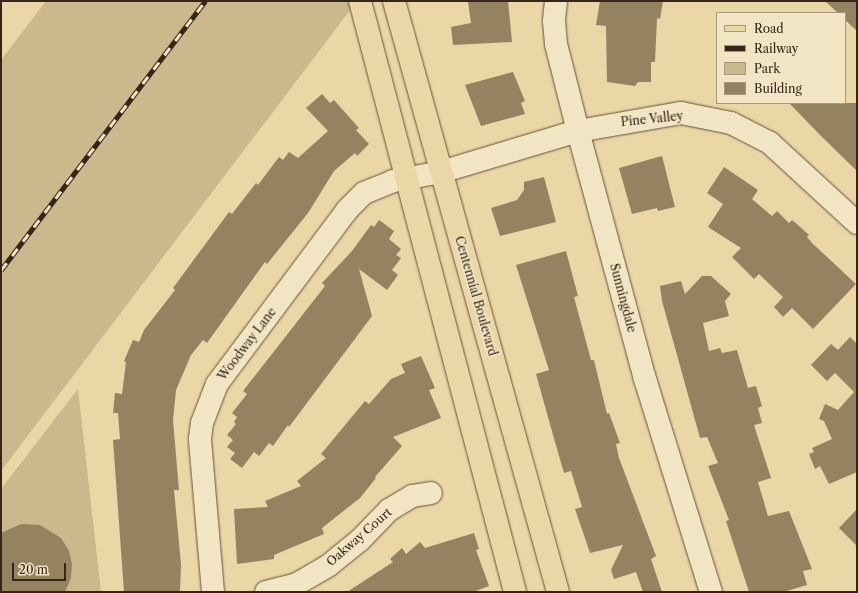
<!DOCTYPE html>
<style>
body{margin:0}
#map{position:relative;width:858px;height:593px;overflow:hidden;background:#ead7a5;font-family:"Libre Caslon Text",serif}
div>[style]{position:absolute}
.green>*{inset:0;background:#cbb98d}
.building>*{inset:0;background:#948261}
.roads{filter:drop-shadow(0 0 1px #63523b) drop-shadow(0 0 1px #63523b)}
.minor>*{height:22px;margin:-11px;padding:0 11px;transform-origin:11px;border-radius:11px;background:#f1e5c4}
.major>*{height:22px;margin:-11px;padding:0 11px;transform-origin:11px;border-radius:11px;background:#ead7a5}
.rail>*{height:4.5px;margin-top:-2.25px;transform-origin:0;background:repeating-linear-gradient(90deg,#f1e5c4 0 9px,#362518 0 18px);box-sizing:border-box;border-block:1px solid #362518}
span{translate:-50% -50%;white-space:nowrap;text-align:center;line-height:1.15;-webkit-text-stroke:3px #f1e5c4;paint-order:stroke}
.street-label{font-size:12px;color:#362518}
.frame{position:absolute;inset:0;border:2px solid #362518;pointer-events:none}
.legend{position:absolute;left:716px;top:12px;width:130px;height:92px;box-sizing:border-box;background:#f1e5c4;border:1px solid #a6987f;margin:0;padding:5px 7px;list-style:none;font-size:12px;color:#362518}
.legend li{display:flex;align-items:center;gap:8px;height:20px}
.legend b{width:20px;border:1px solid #a6987f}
.scale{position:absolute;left:12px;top:563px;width:54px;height:18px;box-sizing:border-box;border:2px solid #362518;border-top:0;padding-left:5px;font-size:12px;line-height:14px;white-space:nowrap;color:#362518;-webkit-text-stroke:3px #f1e5c4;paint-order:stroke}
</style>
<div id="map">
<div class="green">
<div style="clip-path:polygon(46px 1px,357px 1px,1px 471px,1px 60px)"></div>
<div style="clip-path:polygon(78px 389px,101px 592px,1px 592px,1px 489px)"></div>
</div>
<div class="building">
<div style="clip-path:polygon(508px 1px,512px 42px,453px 45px,451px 27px,471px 23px,468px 2px)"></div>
<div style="clip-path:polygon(600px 1px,663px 1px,660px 19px,657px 18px,655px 62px,651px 62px,651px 82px,638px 82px,635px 86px,607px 82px,606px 26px,596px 25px)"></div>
<div style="clip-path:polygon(825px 1px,857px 1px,857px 31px,845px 20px,845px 13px,838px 13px)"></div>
<div style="clip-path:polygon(513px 72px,525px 101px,521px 103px,525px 114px,481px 126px,465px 85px)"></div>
<div style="clip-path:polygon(322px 94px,330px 103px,334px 100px,359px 128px,356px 130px,369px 144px,357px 156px,355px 153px,334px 171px,308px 213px,267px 264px,265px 262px,207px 343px,203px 340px,191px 355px,176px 390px,173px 420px,179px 490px,174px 490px,181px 564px,180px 592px,124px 592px,113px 440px,120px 439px,118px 413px,113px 413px,115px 393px,122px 394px,126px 362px,124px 361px,133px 340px,139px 342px,144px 330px,175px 290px,173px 288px,229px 212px,232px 214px,256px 183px,258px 185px,279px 157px,283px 160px,289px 152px,298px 158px,328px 131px,306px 108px)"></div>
<div style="clip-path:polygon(789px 103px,857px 103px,857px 171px,821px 136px)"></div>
<div style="clip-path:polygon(662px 156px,675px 207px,658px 211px,657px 208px,632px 214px,619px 168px)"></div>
<div style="clip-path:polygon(724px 167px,758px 190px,752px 199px,772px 216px,777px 211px,789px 223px,792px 220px,798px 225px,809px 235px,807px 237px,812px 243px,856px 284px,813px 329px,792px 308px,783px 317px,774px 307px,783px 297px,759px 274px,754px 279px,732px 257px,741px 248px,708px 227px,723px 204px,707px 193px)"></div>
<div style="clip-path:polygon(544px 177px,556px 222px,500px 236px,491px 208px,517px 200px,524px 190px,524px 182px)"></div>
<div style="clip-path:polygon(379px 220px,394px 231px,389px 239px,401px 249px,396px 255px,401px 258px,392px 270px,398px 275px,387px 290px,359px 269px,372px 316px,289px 427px,288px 425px,273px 446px,269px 443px,259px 456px,254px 452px,242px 468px,230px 459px,235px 453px,227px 447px,233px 440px,227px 435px,236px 424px,234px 422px,237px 417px,232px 413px,247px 394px,243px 391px,325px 286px,322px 283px,352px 251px,371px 225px,374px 227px)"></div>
<div style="clip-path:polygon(566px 251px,578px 296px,574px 297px,591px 360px,594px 360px,607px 414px,609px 413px,620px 443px,616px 444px,619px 458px,656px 556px,651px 559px,662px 592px,643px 592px,636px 572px,614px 579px,611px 570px,623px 545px,590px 553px,575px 509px,582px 507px,571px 471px,564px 473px,553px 435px,536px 374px,549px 370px,516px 265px)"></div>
<div style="clip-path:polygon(702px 276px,711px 276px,731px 294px,725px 301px,729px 316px,703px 323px,709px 351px,720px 348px,722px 353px,737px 350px,748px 388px,756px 386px,762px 406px,758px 408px,762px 423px,754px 425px,771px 478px,758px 482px,768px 516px,789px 511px,812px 569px,803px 571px,807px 585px,783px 592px,749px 592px,726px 521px,729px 520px,708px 466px,718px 463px,707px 437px,700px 438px,662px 301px,660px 286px,681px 281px,685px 294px)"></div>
<div style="clip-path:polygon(850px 337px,857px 344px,857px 472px,829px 484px,820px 466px,815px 469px,809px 454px,814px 452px,812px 448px,832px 439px,824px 421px,819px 419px,825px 404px,838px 410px,854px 392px,835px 373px,827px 381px,811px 365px,831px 344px,838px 350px)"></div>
<div style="clip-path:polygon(421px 356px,435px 388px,429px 390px,441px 418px,393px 437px,402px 446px,375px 477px,376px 478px,360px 498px,322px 528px,324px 534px,274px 555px,274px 559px,237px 564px,234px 509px,268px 507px,265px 501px,301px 486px,297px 481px,326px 458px,321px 454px,365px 401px,369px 404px,391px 379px,405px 373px,401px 364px)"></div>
<div style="clip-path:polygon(857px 509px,857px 546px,839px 528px)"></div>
<div style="clip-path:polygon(21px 524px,40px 525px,61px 538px,69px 551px,72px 564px,71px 578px,65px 592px,1px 592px,1px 533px)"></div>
<div style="clip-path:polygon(474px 533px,479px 549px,476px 550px,489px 586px,473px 592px,347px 592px,393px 562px,390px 559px,402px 548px,406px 554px,420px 542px,425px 548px)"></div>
</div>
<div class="roads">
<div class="minor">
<div style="left:556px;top:1px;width:20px;rotate:96deg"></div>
<div style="left:554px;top:21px;width:23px;rotate:85deg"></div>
<div style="left:556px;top:44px;width:90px;rotate:75.8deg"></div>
<div style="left:578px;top:131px;width:257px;rotate:74.9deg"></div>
<div style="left:645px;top:379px;width:223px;rotate:72.8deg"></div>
<div style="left:213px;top:592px;width:154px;rotate:-94.9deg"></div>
<div style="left:200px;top:439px;width:16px;rotate:-83deg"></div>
<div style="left:202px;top:423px;width:42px;rotate:-69deg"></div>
<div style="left:217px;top:384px;width:217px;rotate:-53.2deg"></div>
<div style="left:347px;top:210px;width:24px;rotate:-45deg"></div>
<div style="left:364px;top:193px;width:31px;rotate:-22deg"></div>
<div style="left:393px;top:181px;width:49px;rotate:-10.6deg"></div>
<div style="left:441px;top:172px;width:143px;rotate:-16.7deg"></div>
<div style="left:578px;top:131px;width:105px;rotate:-9.9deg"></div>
<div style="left:681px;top:113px;width:51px;rotate:11.3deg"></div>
<div style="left:731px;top:123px;width:44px;rotate:27.1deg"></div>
<div style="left:770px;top:143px;width:118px;rotate:42.6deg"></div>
<div style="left:266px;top:592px;width:30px;rotate:-14deg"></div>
<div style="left:295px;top:585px;width:38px;rotate:-30deg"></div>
<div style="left:328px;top:566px;width:41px;rotate:-39.1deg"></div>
<div style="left:360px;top:540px;width:42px;rotate:-46deg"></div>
<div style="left:389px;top:510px;width:27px;rotate:-31deg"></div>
<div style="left:412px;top:496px;width:19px;rotate:-9deg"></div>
</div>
<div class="major">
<div style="left:360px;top:1px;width:611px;rotate:75.3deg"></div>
<div style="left:394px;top:1px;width:613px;rotate:74.49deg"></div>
</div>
</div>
<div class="rail">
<div style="left:1px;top:270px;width:338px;rotate:-52.8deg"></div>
</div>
<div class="street-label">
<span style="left:652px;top:119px;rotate:-6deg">Pine Valley</span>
<span style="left:476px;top:296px;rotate:74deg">Centennial Boulevard</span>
<span style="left:623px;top:298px;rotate:75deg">Sunningdale</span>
<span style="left:247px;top:344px;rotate:-53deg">Woodway Lane</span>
<span style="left:359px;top:537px;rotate:-41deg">Oakway Court</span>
</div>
<div class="frame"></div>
<ul class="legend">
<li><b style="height:5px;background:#ead7a5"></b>Road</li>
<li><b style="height:5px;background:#362518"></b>Railway</li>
<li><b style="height:11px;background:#cbb98d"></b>Park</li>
<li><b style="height:11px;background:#948261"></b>Building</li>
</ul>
<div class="scale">20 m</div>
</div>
